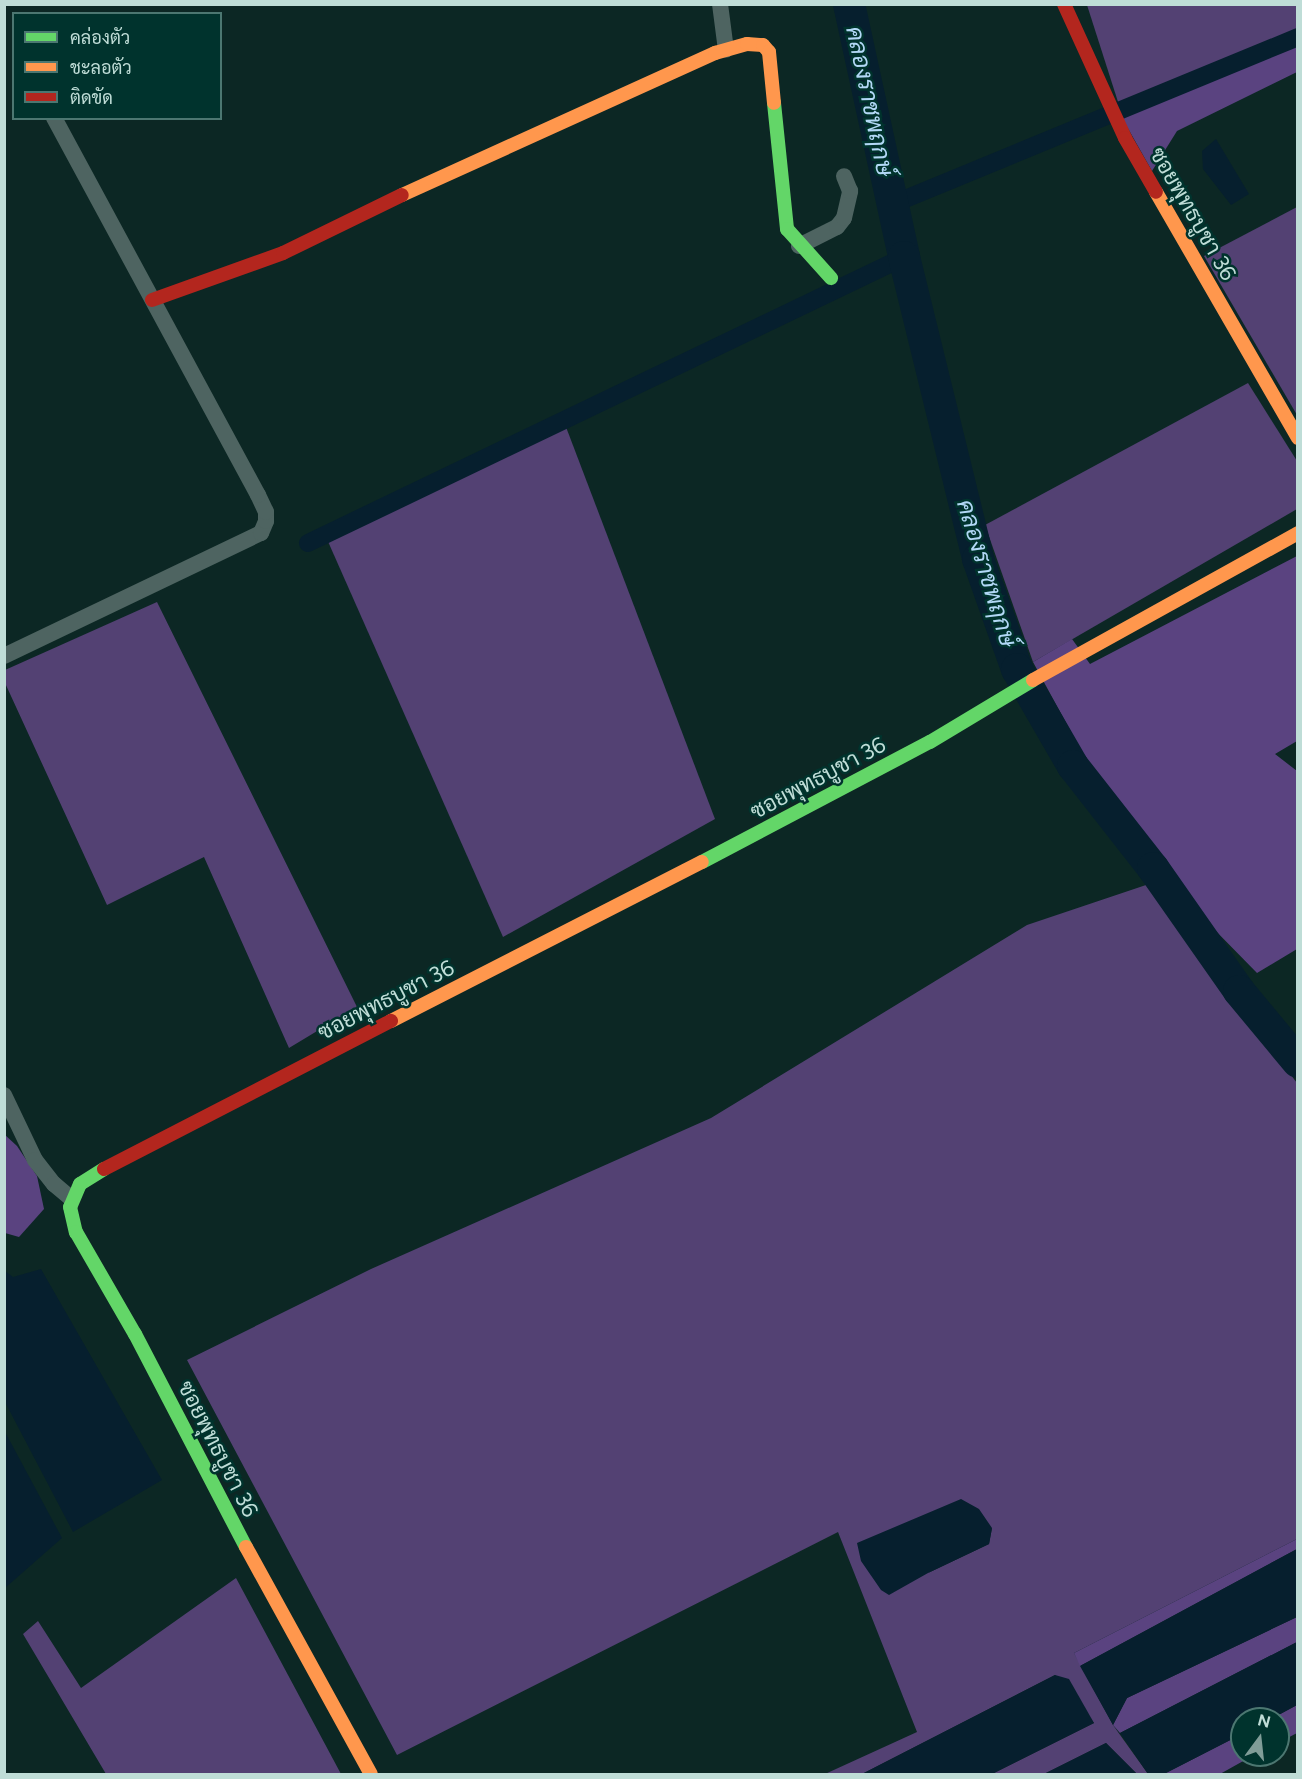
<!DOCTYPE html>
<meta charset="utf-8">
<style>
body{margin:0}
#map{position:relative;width:1302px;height:1779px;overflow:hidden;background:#0c2724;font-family:Figtree,Sarabun,sans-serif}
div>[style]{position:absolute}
.green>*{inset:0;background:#534173}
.forest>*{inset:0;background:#5a4380}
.water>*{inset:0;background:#061f2e}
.canal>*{height:18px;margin:-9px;padding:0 9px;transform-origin:9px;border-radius:9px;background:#061f2e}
.river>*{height:32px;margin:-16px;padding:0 16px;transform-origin:16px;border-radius:16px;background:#061f2e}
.street>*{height:16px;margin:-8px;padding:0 8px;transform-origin:8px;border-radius:8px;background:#4e6461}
.fast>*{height:14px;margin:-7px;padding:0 7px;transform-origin:7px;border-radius:7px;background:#63d668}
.slow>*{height:14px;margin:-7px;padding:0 7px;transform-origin:7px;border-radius:7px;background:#ff974d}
.jam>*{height:14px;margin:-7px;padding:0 7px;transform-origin:7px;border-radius:7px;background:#b3261e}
span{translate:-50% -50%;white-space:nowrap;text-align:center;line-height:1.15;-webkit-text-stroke:5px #00332d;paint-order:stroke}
.street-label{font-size:22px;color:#bfddd7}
.water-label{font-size:24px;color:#b2d8f6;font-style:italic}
.frame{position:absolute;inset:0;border:6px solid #bfddd7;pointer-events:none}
.legend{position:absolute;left:12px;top:12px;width:210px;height:108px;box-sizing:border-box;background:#00332d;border:2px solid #4c7771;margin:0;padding:8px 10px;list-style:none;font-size:18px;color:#bfddd7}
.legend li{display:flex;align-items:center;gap:12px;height:30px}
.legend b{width:30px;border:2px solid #4c7771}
.north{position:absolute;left:1230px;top:1707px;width:60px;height:60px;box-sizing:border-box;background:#00332d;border:2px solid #4c7771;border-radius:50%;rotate:15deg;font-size:16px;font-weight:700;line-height:24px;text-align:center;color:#bfddd7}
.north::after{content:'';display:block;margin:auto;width:21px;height:27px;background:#809d98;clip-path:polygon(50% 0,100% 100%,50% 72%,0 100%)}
</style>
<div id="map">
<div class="green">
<div style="clip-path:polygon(1087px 5px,1297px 5px,1297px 29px,1119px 105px)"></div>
<div style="clip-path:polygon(1297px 207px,1297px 415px,1204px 256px)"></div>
<div style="clip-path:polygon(1248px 383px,1297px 461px,1297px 509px,1033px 662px,985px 525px)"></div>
<div style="clip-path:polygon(566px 427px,715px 819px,503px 937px,326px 537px)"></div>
<div style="clip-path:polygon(157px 602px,357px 1007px,289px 1048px,204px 857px,107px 905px,5px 683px,5px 670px)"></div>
<div style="clip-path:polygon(evenodd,1146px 885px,1297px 1083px,1297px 1539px,1074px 1653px,1113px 1725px,1148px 1774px,1137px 1774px,1106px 1743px,1044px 1774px,992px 1774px,1094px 1723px,1055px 1675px,862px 1774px,825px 1774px,917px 1732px,838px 1532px,397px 1755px,187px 1360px,371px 1269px,711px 1118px,1027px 925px,1146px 885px,992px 1528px,989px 1544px,928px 1573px,992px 1528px)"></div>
<div style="clip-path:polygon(236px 1578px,341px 1774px,106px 1774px,23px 1634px,38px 1621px,81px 1688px)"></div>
</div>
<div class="forest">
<div style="clip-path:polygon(1297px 44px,1297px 72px,1177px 131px,1152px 171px,1121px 116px)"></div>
<div style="clip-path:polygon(1297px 556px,1297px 741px,1275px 754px,1297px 771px,1297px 949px,1257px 973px,1206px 921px,1083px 754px,1033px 662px,1072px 639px,1090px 664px)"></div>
<div style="clip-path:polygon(4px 1134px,17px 1146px,37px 1176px,44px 1209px,19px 1237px,5px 1233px)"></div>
<div style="clip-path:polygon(1297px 1539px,1297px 1549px,1080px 1666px,1074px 1653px)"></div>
<div style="clip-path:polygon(1297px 1617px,1297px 1642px,1120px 1733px,1113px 1725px,1127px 1698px)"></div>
<div style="clip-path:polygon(1297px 1705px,1297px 1733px,1278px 1743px,1278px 1719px,1271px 1719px)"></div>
<div style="clip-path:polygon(1242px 1734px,1242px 1755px,1254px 1755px,1220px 1774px,1164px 1774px)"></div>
</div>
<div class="water">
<div style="clip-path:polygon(1216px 139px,1249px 194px,1231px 205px,1203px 169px,1202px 151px)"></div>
<div style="clip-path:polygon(41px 1269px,162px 1480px,73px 1532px,5px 1402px,5px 1271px,13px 1277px)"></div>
<div style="clip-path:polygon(4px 1430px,62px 1538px,5px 1588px,4px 1588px)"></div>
<div style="clip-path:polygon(961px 1499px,979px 1509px,992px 1528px,989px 1544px,928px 1573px,889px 1595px,881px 1590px,861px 1561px,857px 1543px)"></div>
<div style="clip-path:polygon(1297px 1549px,1297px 1617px,1127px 1698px,1113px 1725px,1080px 1666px)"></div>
<div style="clip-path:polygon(1297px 1642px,1297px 1705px,1271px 1719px,1242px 1719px,1242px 1734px,1164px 1774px,1148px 1774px,1120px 1733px)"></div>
<div style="clip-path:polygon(1055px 1675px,1069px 1679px,1094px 1723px,992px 1774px,862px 1774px)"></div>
<div style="clip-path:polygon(1106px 1743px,1137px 1774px,1044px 1774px)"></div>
</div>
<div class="canal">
<div style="left:893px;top:204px;width:438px;rotate:-22.4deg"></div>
<div style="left:308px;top:543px;width:661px;rotate:-25.63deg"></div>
</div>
<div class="river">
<div style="left:849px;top:4px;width:259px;rotate:77.7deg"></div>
<div style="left:904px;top:257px;width:311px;rotate:76.2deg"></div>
<div style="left:978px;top:559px;width:117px;rotate:70.5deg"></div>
<div style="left:1017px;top:669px;width:112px;rotate:60deg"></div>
<div style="left:1073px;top:766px;width:130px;rotate:51.9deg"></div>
<div style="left:1153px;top:868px;width:150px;rotate:55deg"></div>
<div style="left:1239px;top:991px;width:92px;rotate:50.3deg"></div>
</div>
<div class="street">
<div style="left:720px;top:4px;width:46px;rotate:82.6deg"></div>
<div style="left:799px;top:246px;width:42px;rotate:-26.6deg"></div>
<div style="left:837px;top:227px;width:11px;rotate:-52deg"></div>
<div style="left:844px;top:218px;width:28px;rotate:-77deg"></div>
<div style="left:850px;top:191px;width:16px;rotate:-112deg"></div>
<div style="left:4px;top:656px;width:285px;rotate:-25.6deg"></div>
<div style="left:261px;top:533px;width:13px;rotate:-67deg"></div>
<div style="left:266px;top:521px;width:9px;rotate:-90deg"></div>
<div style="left:266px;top:512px;width:19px;rotate:-115deg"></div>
<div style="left:258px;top:495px;width:429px;rotate:-118.4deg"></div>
<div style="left:4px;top:1095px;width:72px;rotate:64.5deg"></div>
<div style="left:35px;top:1160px;width:31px;rotate:52deg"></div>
<div style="left:54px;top:1184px;width:23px;rotate:40deg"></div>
</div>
<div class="fast">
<div style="left:774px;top:103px;width:127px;rotate:84.1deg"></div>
<div style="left:787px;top:229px;width:66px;rotate:48.1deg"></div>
<div style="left:702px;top:862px;width:258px;rotate:-27.8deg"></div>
<div style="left:930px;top:742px;width:120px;rotate:-31deg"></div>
<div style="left:104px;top:1169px;width:28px;rotate:148deg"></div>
<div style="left:80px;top:1184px;width:25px;rotate:113deg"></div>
<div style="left:70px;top:1207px;width:26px;rotate:77deg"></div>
<div style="left:76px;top:1232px;width:118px;rotate:60deg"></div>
<div style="left:135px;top:1334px;width:240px;rotate:62.5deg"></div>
</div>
<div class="slow">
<div style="left:1156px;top:192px;width:284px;rotate:60deg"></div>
<div style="left:402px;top:195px;width:344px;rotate:-24.4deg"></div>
<div style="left:715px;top:53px;width:33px;rotate:-16deg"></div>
<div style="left:747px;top:44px;width:16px;rotate:4deg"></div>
<div style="left:763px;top:45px;width:9px;rotate:49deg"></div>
<div style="left:769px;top:52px;width:51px;rotate:84.4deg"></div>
<div style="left:1033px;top:680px;width:303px;rotate:-29deg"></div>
<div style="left:391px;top:1021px;width:349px;rotate:-27.1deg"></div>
<div style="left:246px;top:1547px;width:259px;rotate:61.2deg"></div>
</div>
<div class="jam">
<div style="left:1064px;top:4px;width:147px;rotate:65.5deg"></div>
<div style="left:1125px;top:138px;width:62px;rotate:60.1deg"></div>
<div style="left:152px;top:300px;width:139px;rotate:-19.7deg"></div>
<div style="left:283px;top:253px;width:132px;rotate:-26deg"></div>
<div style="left:104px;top:1169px;width:323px;rotate:-27.3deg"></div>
</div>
<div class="street-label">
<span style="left:1193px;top:214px;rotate:60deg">ซอยพุทธบูชา 36</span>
<span style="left:818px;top:778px;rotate:-28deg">ซอยพุทธบูชา 36</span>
<span style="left:386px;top:1000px;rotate:-27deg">ซอยพุทธบูชา 36</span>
<span style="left:218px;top:1449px;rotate:63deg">ซอยพุทธบูชา 36</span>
</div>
<div class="water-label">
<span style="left:870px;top:101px;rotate:78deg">คลองราชพฤกษ์</span>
<span style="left:987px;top:573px;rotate:73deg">คลองราชพฤกษ์</span>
</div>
<div class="frame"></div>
<ul class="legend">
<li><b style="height:8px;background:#63d668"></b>คล่องตัว</li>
<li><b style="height:8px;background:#ff974d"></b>ชะลอตัว</li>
<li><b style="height:8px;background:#b3261e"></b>ติดขัด</li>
</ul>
<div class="north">N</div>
</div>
